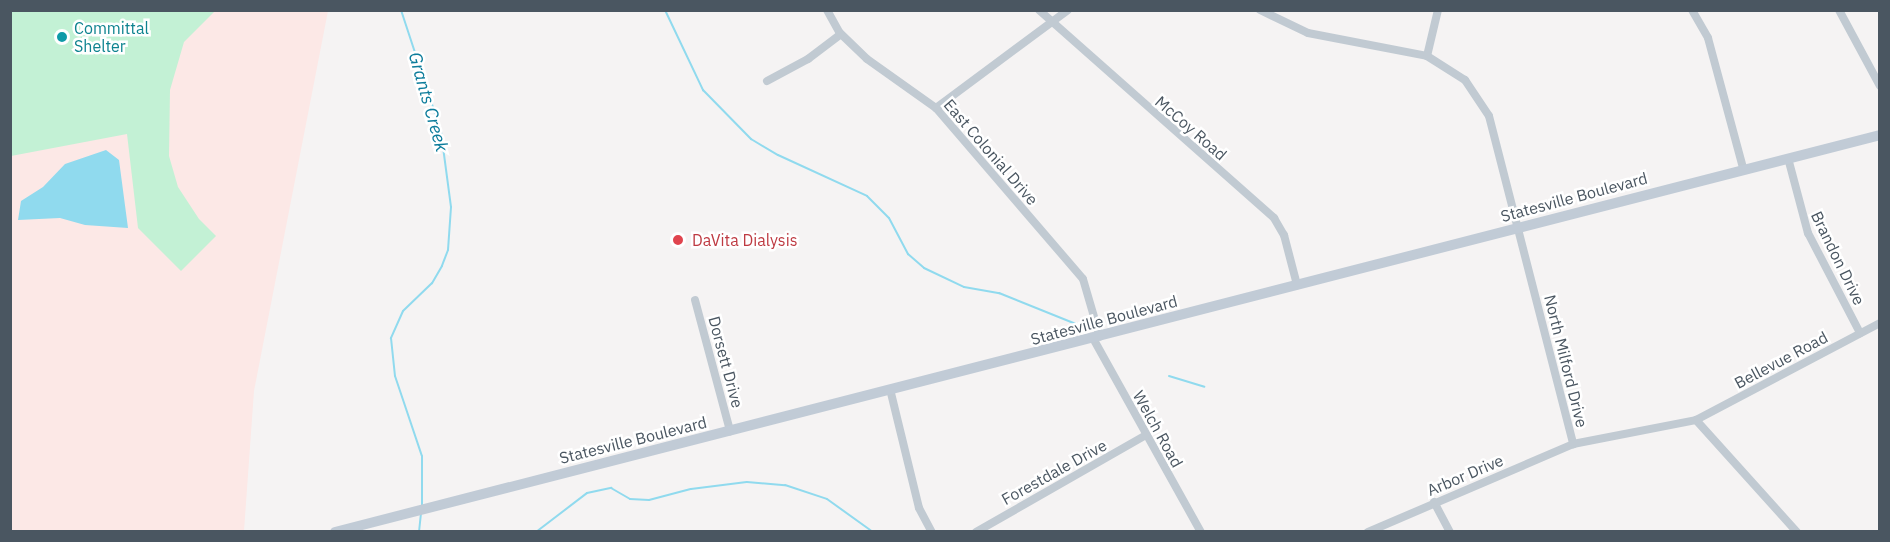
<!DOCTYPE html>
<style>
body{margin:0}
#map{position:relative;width:1890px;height:542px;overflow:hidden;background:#f5f3f3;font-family:"IBM Plex Sans",sans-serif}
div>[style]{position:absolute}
.medical>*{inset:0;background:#fce8e6}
.green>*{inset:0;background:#c3f1d5}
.water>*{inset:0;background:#90daee}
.stream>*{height:2px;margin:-1px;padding:0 1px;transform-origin:1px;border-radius:1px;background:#90daee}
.street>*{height:8px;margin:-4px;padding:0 4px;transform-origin:4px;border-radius:4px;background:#c1cad2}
.secondary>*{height:10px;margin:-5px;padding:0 5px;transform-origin:5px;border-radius:5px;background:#c1cbd6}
.dots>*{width:16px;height:16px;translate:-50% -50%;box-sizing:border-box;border:3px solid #fff;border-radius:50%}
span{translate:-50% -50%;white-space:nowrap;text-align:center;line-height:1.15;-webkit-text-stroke:5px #fff;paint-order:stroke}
.culture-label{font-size:16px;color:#0d838f}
.left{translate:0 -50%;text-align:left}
.street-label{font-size:16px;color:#4a5661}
.health-label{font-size:16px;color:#be3a42}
.water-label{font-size:18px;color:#0c7c9b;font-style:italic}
.frame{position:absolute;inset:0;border:12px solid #4a5661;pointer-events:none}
</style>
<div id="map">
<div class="medical">
<div style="clip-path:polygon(10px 11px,328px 11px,254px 391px,244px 531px,11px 531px)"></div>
</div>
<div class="green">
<div style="clip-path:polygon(11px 10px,215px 11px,184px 42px,170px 90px,169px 156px,178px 187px,199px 219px,216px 236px,181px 271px,138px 228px,127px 134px,11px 156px)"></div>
</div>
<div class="water">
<div style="clip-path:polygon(106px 150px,119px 160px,128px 228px,85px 225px,60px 218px,18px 220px,21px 201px,43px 187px,65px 164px)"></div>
</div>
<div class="stream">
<div style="left:401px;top:10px;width:128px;rotate:71.8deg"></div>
<div style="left:441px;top:132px;width:76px;rotate:82.4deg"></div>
<div style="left:451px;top:207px;width:43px;rotate:94deg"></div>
<div style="left:448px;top:250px;width:17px;rotate:111deg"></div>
<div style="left:442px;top:266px;width:20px;rotate:120deg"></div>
<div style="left:432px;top:283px;width:40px;rotate:136deg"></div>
<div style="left:403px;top:311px;width:30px;rotate:114deg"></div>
<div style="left:391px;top:338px;width:38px;rotate:84deg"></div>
<div style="left:395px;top:376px;width:84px;rotate:71.4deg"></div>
<div style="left:422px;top:456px;width:51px;rotate:90deg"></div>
<div style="left:665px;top:10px;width:89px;rotate:64.6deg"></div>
<div style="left:703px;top:90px;width:69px;rotate:45.6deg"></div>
<div style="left:751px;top:139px;width:31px;rotate:31deg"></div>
<div style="left:778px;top:155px;width:98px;rotate:24.7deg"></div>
<div style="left:867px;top:196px;width:31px;rotate:45deg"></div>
<div style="left:889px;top:218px;width:41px;rotate:62.2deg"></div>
<div style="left:908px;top:254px;width:21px;rotate:41deg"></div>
<div style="left:924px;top:268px;width:44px;rotate:25.4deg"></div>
<div style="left:964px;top:287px;width:36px;rotate:10deg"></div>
<div style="left:999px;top:293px;width:83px;rotate:21.9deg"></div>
<div style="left:1169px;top:376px;width:37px;rotate:17deg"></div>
<div style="left:419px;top:532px;width:19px;rotate:-84deg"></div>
<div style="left:536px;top:532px;width:64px;rotate:-37.4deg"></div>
<div style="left:587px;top:493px;width:25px;rotate:-12deg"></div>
<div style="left:611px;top:488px;width:22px;rotate:30deg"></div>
<div style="left:630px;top:499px;width:19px;rotate:3deg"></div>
<div style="left:649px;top:500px;width:43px;rotate:-14.7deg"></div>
<div style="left:691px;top:489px;width:56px;rotate:-7.1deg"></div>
<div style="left:747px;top:482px;width:38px;rotate:5deg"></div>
<div style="left:785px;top:485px;width:44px;rotate:18.4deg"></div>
<div style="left:827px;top:499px;width:57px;rotate:35.7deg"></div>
</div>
<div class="street">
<div style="left:827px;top:10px;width:26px;rotate:61deg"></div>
<div style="left:840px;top:33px;width:37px;rotate:44deg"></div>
<div style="left:867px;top:59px;width:85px;rotate:35.4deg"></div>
<div style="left:936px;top:108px;width:225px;rotate:49.3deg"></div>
<div style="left:1083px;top:279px;width:60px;rotate:73.7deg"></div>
<div style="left:1039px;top:10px;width:314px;rotate:41.5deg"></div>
<div style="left:1274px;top:218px;width:20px;rotate:60deg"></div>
<div style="left:1284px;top:235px;width:52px;rotate:75.4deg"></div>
<div style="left:1260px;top:10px;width:53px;rotate:25.6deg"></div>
<div style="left:1308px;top:33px;width:121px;rotate:10.9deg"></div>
<div style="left:1427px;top:56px;width:45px;rotate:32.3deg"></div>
<div style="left:1465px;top:80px;width:43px;rotate:56.3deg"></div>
<div style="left:1489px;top:116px;width:339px;rotate:75.6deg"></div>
<div style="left:1692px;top:10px;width:32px;rotate:60deg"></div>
<div style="left:1708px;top:38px;width:135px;rotate:74.9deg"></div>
<div style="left:1839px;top:10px;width:86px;rotate:61.7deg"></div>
<div style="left:1427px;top:56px;width:47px;rotate:-76.6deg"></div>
<div style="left:767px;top:81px;width:47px;rotate:-28.2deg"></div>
<div style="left:808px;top:59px;width:41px;rotate:-37.1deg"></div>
<div style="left:936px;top:108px;width:164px;rotate:-36.6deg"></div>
<div style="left:1788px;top:158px;width:78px;rotate:75.1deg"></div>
<div style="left:1808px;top:233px;width:113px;rotate:62.5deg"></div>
<div style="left:695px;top:300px;width:136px;rotate:75deg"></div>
<div style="left:1094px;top:340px;width:220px;rotate:60.9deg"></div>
<div style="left:890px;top:389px;width:122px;rotate:76.3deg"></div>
<div style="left:919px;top:508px;width:27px;rotate:62deg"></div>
<div style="left:1696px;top:420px;width:208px;rotate:-27.8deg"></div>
<div style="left:1434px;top:502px;width:34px;rotate:62deg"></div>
<div style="left:976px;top:532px;width:196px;rotate:-29.7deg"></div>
<div style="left:1368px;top:532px;width:223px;rotate:-23.2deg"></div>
<div style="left:1573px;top:444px;width:125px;rotate:-11deg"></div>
<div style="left:1696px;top:420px;width:151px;rotate:48deg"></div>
</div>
<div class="secondary">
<div style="left:335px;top:532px;width:1595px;rotate:-14.41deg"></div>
</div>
<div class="dots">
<div style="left:62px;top:37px;background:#0f9aa8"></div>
<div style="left:678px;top:240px;background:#e0444e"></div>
</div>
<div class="culture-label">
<span class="left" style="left:74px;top:37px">Committal<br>Shelter</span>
</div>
<div class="street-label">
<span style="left:1191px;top:128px;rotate:41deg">McCoy Road</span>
<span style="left:991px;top:152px;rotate:49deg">East Colonial Drive</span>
<span style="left:1574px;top:197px;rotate:-15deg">Statesville Boulevard</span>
<span style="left:1838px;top:258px;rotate:64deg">Brandon Drive</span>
<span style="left:1104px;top:320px;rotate:-15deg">Statesville Boulevard</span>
<span style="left:1781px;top:360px;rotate:-28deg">Bellevue Road</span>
<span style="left:1566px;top:361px;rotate:76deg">North Milford Drive</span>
<span style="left:726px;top:362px;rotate:75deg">Dorsett Drive</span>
<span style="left:1158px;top:429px;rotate:61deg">Welch Road</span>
<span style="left:633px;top:440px;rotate:-14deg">Statesville Boulevard</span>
<span style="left:1054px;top:472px;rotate:-29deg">Forestdale Drive</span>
<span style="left:1465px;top:475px;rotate:-23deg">Arbor Drive</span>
</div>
<div class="health-label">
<span class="left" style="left:692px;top:240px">DaVita Dialysis</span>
</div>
<div class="water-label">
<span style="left:428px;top:102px;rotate:74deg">Grants Creek</span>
</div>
<div class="frame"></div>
</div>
